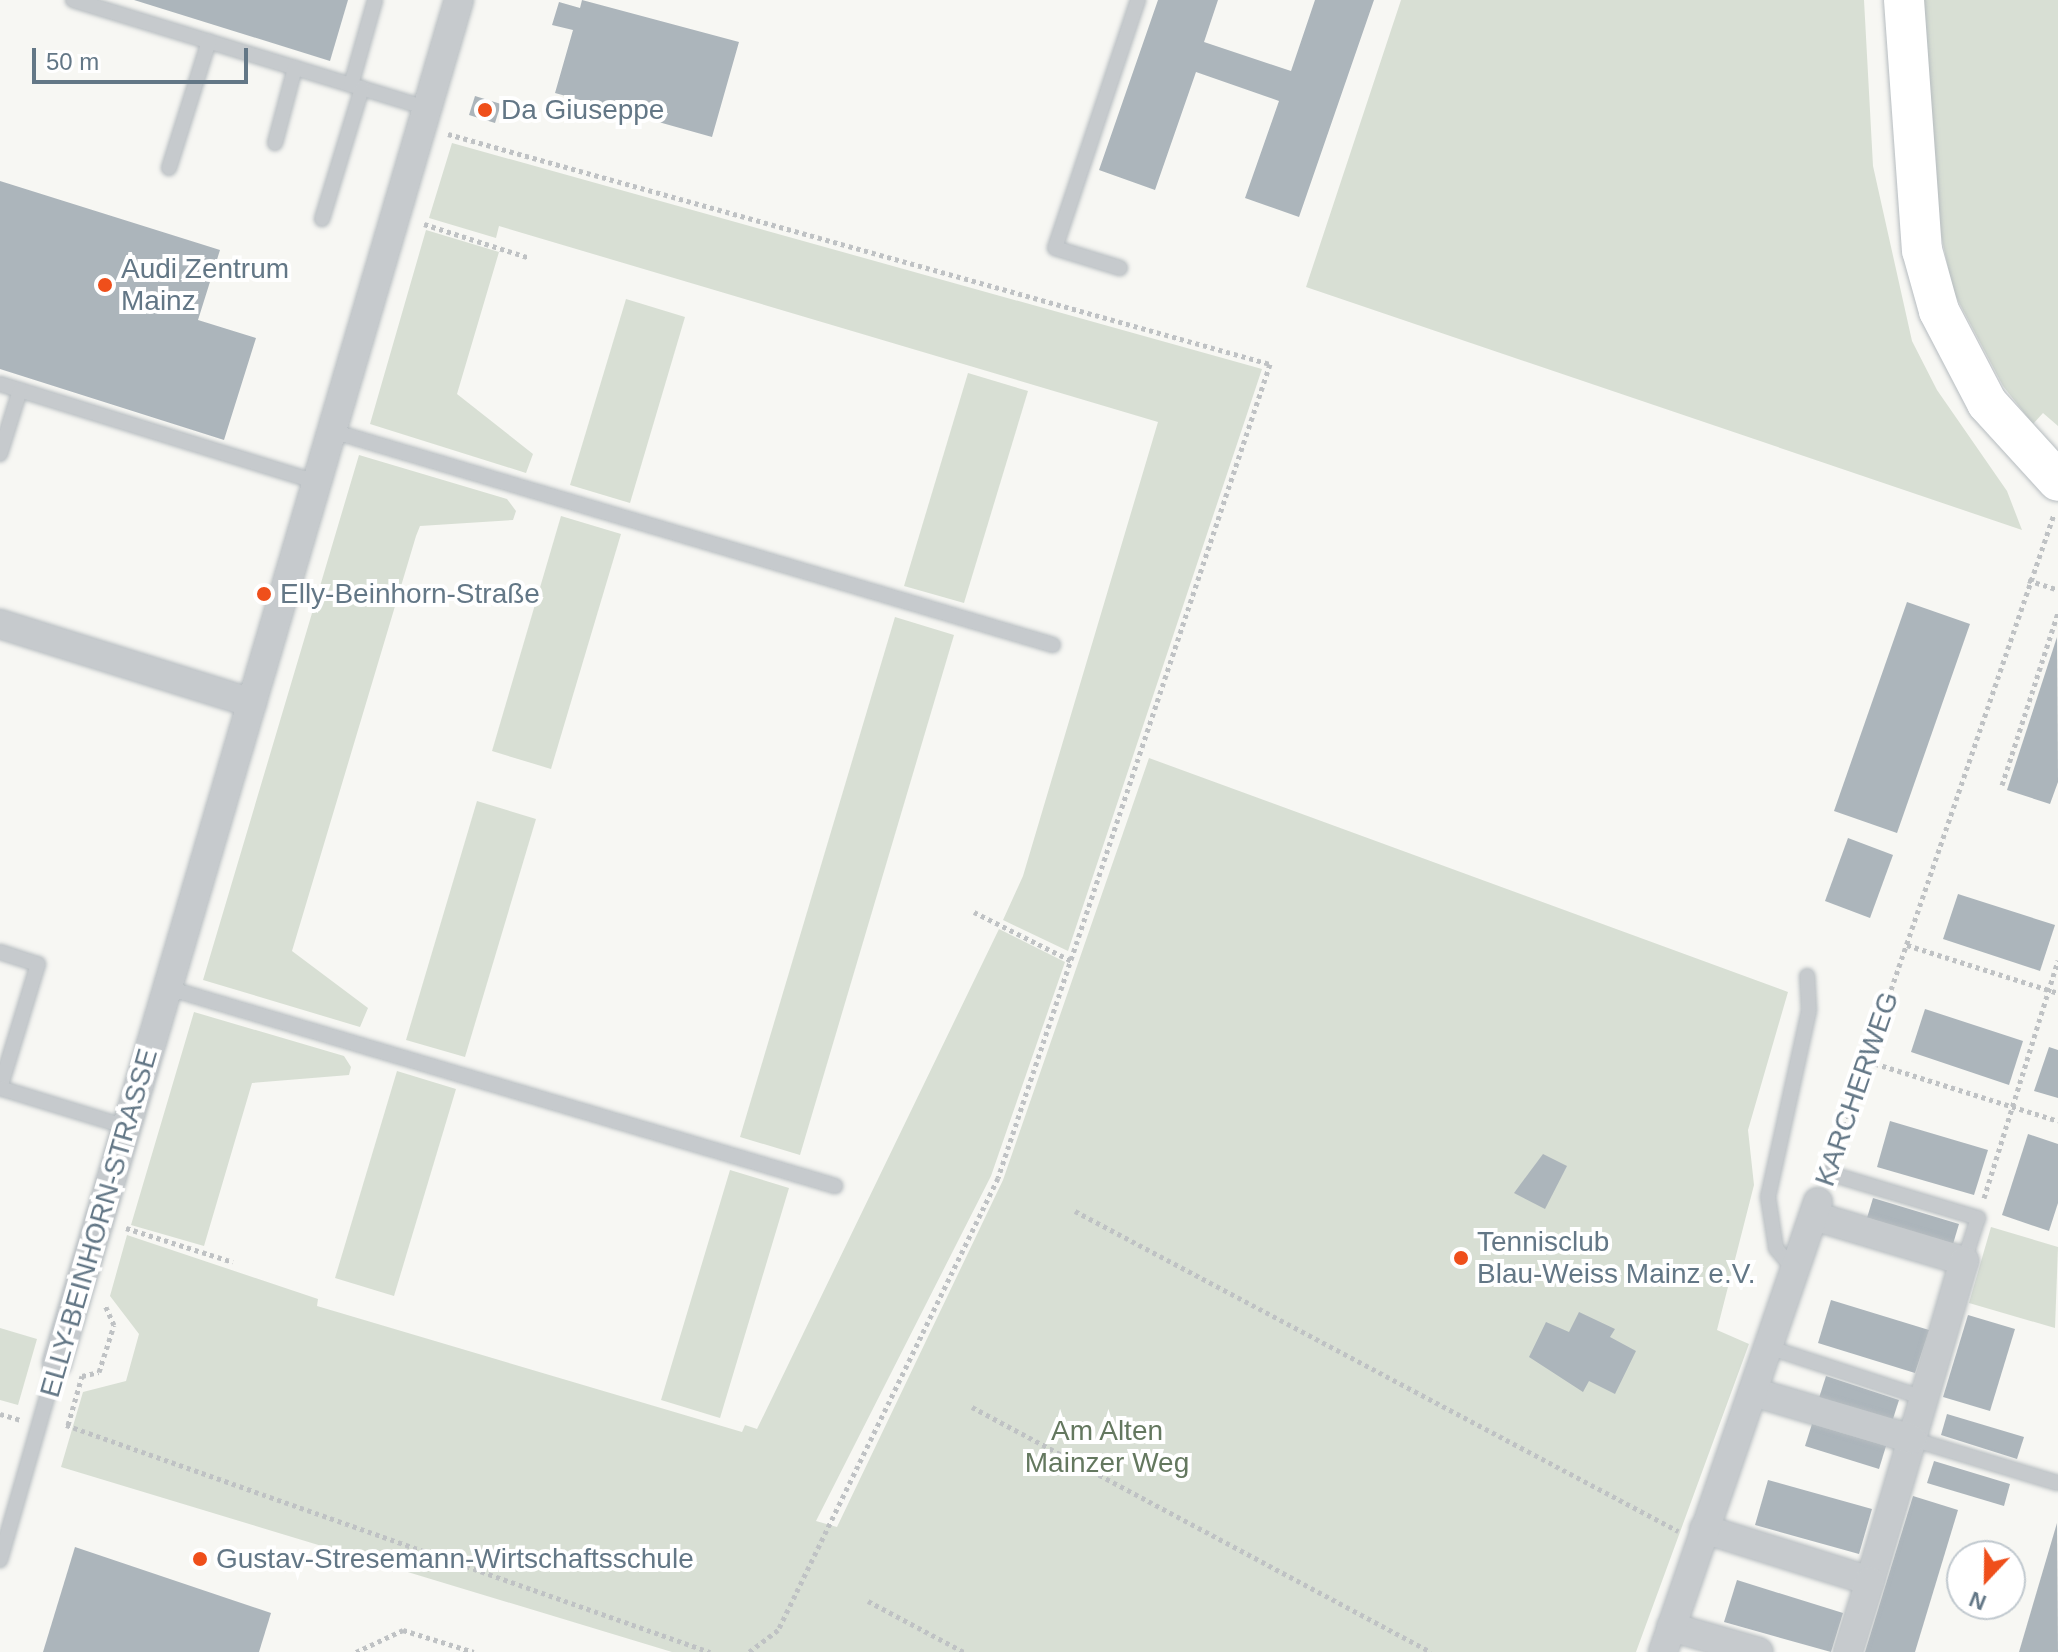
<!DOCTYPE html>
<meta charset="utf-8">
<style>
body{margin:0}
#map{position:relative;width:2058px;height:1652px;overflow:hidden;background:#f7f7f3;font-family:Arial,sans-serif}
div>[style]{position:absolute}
.green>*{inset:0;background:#d8dfd4}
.building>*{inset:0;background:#acb5bb}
.path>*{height:5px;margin-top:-2.5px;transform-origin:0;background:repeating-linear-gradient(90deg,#bfc2c4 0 4px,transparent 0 8px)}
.roads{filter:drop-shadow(0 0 2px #b6bcc0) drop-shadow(0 0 2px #b6bcc0)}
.lane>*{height:14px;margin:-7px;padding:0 7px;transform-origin:7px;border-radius:7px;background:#c6cacd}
.street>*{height:28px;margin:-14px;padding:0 14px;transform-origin:14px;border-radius:14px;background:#c6cacd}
.secondary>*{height:40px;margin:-20px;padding:0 20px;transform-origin:20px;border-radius:20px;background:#fff}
.dots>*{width:22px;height:22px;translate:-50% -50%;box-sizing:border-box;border:4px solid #fff;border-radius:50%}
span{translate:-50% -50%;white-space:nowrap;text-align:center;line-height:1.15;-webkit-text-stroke:8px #fff;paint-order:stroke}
.poi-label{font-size:28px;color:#637786}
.left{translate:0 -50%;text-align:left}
.street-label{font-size:28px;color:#637786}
.park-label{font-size:28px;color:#64785f}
.north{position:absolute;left:1946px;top:1540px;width:80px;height:80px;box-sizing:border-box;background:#fff;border:2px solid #c1c9cf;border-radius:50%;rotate:202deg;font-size:22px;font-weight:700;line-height:32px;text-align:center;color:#637786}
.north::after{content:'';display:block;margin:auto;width:28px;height:36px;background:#ef4f1b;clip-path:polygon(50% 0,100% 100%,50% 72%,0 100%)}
.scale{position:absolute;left:32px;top:48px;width:216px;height:36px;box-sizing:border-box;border:4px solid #637786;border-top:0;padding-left:10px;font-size:24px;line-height:28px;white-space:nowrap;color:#637786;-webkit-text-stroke:6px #fff;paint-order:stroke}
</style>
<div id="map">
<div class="green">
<div style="clip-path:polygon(1401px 0,1864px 0,1873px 166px,1912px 341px,1937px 390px,2007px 491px,2022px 530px,1306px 287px)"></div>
<div style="clip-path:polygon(1921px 0,2058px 0,2058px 426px,2043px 413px,2033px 424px,2003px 386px,1953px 291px,1932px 192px)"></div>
<div style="clip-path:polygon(452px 143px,1262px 369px,1068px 951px,1003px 920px,1023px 876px,1158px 422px,499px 226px,496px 238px,429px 218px)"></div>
<div style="clip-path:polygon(426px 230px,499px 252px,457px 394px,533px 454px,526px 473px,370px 424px)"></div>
<div style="clip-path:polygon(626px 299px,685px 317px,630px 503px,570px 485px)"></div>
<div style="clip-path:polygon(968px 373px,1028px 391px,964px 603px,904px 586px)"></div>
<div style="clip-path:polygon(359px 455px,507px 499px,516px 511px,513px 520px,420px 526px,416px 536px,292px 951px,368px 1008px,360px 1027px,203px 980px)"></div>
<div style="clip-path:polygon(561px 516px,621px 534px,551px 769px,492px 751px)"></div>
<div style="clip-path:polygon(895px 617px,954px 635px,800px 1155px,740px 1137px)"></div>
<div style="clip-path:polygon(1149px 758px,1788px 992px,1748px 1130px,1754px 1185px,1717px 1330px,1749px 1344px,1636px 1652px,672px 1652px,61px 1467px,83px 1392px,126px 1381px,139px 1334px,110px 1296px,127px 1235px,318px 1299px,317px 1306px,742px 1432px,745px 1425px,757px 1429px,999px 929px,1065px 962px,991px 1176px,816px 1521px,837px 1527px,1003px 1180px)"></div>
<div style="clip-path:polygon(477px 801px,536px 819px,465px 1057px,406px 1040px)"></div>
<div style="clip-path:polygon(194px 1012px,344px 1056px,351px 1067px,349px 1075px,252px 1083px,204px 1246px,131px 1225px)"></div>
<div style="clip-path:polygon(397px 1071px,456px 1089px,394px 1296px,335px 1278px)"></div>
<div style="clip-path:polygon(730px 1170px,789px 1188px,720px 1418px,661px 1400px)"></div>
<div style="clip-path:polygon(1991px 1227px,2058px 1247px,2055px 1328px,1969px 1303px)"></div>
<div style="clip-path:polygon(0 1328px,37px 1339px,18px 1405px,0 1400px)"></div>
</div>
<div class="building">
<div style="clip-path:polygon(134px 0,348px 0,330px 61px)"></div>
<div style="clip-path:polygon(582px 0,739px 42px,712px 137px,555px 93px,573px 30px,552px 25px,559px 2px,580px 8px)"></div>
<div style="clip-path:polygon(1158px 0,1218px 0,1204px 42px,1291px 71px,1315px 0,1374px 0,1299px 217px,1245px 198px,1279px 101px,1196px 72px,1155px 190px,1099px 170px)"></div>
<div style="clip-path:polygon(475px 96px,501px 104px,495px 123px,469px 115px)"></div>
<div style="clip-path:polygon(0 181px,220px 250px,198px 320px,256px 338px,224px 440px,0 369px)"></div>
<div style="clip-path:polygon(1907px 602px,1970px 624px,1897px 833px,1834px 811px)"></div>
<div style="clip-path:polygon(2057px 637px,2058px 782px,2050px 804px,2007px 790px)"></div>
<div style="clip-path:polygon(1848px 838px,1893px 855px,1870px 918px,1825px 901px)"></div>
<div style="clip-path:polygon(1958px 894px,2055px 925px,2040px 971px,1943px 939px)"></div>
<div style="clip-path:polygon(1925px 1009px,2023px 1041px,2009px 1085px,1911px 1052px)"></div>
<div style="clip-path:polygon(2049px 1047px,2058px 1050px,2058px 1098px,2034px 1091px)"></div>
<div style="clip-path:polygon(1890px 1121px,1988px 1150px,1974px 1195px,1877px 1167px)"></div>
<div style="clip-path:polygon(2028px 1134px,2058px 1144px,2058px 1203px,2049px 1231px,2002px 1215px)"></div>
<div style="clip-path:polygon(1543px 1154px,1567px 1166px,1545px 1209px,1514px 1193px)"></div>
<div style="clip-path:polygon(1873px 1198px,1959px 1224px,1953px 1244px,1867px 1218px)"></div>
<div style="clip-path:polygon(1831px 1300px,1929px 1330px,1915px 1373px,1818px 1343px)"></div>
<div style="clip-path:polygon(1579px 1312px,1615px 1329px,1610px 1337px,1636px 1351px,1615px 1394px,1589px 1381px,1583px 1392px,1529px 1357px,1546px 1322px,1569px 1332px)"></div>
<div style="clip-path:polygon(1968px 1315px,2015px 1329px,1990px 1411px,1943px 1397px)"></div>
<div style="clip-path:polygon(1826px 1376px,1899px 1400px,1892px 1422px,1819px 1398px)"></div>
<div style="clip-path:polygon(1947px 1414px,2024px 1437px,2017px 1459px,1941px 1435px)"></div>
<div style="clip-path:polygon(1812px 1424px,1886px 1446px,1879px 1469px,1805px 1446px)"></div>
<div style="clip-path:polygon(1934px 1461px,2010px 1484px,2004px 1506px,1927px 1483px)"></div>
<div style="clip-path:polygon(1768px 1480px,1872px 1509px,1859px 1554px,1755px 1525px)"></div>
<div style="clip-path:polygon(1913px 1496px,1958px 1510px,1915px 1652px,1865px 1652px)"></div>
<div style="clip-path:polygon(2057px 1523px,2058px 1652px,2019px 1652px)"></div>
<div style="clip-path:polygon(75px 1547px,271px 1613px,259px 1652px,43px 1652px)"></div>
<div style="clip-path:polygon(1737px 1580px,1843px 1613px,1831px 1652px,1724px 1622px)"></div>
</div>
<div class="path">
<div style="left:448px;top:134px;width:854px;rotate:15.63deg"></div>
<div style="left:1270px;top:364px;width:858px;rotate:108.48deg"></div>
<div style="left:998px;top:1178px;width:503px;rotate:115.95deg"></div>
<div style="left:778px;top:1630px;width:36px;rotate:143deg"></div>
<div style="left:424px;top:224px;width:111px;rotate:17.8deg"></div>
<div style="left:2028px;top:580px;width:32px;rotate:18deg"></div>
<div style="left:2002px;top:785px;width:181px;rotate:-72deg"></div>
<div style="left:974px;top:912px;width:110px;rotate:26.6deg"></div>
<div style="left:1907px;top:945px;width:158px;rotate:17.6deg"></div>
<div style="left:1867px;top:1061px;width:200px;rotate:17.4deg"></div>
<div style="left:1834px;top:1156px;width:679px;rotate:-71.08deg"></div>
<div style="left:1984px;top:1198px;width:249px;rotate:-72.7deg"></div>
<div style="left:1075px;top:1211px;width:683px;rotate:27.95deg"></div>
<div style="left:126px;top:1228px;width:112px;rotate:17.6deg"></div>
<div style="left:972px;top:1407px;width:520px;rotate:28.09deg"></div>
<div style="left:0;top:1414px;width:22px;rotate:16deg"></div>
<div style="left:66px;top:1425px;width:683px;rotate:19.42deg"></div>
<div style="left:68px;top:1425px;width:51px;rotate:-74.1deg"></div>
<div style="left:82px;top:1376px;width:17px;rotate:-13deg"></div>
<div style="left:99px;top:1372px;width:49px;rotate:-72.3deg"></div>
<div style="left:114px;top:1325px;width:22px;rotate:-114deg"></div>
<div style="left:868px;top:1601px;width:109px;rotate:28deg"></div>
<div style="left:356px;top:1652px;width:52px;rotate:-25.1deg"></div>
<div style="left:403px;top:1630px;width:74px;rotate:17.2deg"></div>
</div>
<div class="roads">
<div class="lane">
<div style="left:73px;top:0;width:370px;rotate:17deg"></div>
<div style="left:351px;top:85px;width:88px;rotate:-74.2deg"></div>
<div style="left:275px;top:143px;width:78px;rotate:-75.1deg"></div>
<div style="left:169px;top:168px;width:133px;rotate:-72.5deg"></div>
<div style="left:322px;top:219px;width:137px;rotate:-73deg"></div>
<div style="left:1120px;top:268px;width:68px;rotate:-162.9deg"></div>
<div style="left:1055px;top:248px;width:262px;rotate:-71.5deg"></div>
<div style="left:0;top:384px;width:332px;rotate:17.2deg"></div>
<div style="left:332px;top:431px;width:752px;rotate:16.53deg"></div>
<div style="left:0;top:454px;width:67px;rotate:-72.6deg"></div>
<div style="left:0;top:952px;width:40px;rotate:18deg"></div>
<div style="left:38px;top:964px;width:130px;rotate:107deg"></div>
<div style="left:0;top:1088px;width:133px;rotate:17.1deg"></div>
<div style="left:168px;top:988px;width:696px;rotate:16.53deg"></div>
<div style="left:1828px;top:1173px;width:157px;rotate:16.7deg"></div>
<div style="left:1978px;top:1218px;width:45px;rotate:108deg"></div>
<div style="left:1795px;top:1271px;width:30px;rotate:-130deg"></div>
<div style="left:1776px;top:1248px;width:52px;rotate:-98.9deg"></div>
<div style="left:1768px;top:1197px;width:191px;rotate:-77.6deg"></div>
<div style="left:1809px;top:1010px;width:34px;rotate:-93deg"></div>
<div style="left:1768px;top:1347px;width:164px;rotate:18.1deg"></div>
<div style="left:1912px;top:1439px;width:152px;rotate:16.8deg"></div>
<div style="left:0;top:1560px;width:205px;rotate:-73.9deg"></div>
</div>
<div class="street">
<div style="left:0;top:624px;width:264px;rotate:17.4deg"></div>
<div style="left:1814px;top:1216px;width:157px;rotate:16.7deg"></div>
<div style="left:1964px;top:1261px;width:185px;rotate:106.3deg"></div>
<div style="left:57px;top:1363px;width:1421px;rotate:-73.57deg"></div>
<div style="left:1704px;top:1529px;width:174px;rotate:17.4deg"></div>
<div style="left:1870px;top:1581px;width:148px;rotate:-73.5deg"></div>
<div style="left:1912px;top:1439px;width:166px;rotate:-163.5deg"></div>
<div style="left:1671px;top:1627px;width:91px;rotate:15.9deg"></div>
<div style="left:1663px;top:1652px;width:476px;rotate:-71deg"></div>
<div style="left:1848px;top:1652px;width:74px;rotate:-72.8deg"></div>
</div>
<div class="secondary">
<div style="left:1904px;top:0;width:251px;rotate:85.9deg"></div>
<div style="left:1922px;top:250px;width:63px;rotate:74.4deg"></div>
<div style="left:1939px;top:311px;width:104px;rotate:62.4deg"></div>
<div style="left:1987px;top:403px;width:105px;rotate:47.7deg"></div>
</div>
</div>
<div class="dots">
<div style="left:485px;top:110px;background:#ef4f1b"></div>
<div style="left:105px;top:285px;background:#ef4f1b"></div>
<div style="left:264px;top:594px;background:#ef4f1b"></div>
<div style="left:1461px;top:1258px;background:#ef4f1b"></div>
<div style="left:200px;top:1559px;background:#ef4f1b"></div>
</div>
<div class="poi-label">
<span class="left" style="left:501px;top:110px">Da Giuseppe</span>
<span class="left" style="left:121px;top:285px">Audi Zentrum<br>Mainz</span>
<span class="left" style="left:280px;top:594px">Elly-Beinhorn-Straße</span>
<span class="left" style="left:1477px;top:1258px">Tennisclub<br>Blau-Weiss Mainz e.V.</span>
<span class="left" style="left:216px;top:1559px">Gustav-Stresemann-Wirtschaftsschule</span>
</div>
<div class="street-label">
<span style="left:1857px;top:1089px;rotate:-71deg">KARCHERWEG</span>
<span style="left:99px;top:1223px;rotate:-74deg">ELLY-BEINHORN-STRASSE</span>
</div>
<div class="park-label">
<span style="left:1107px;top:1447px">Am Alten<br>Mainzer Weg</span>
</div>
<div class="north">N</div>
<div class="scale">50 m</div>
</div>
